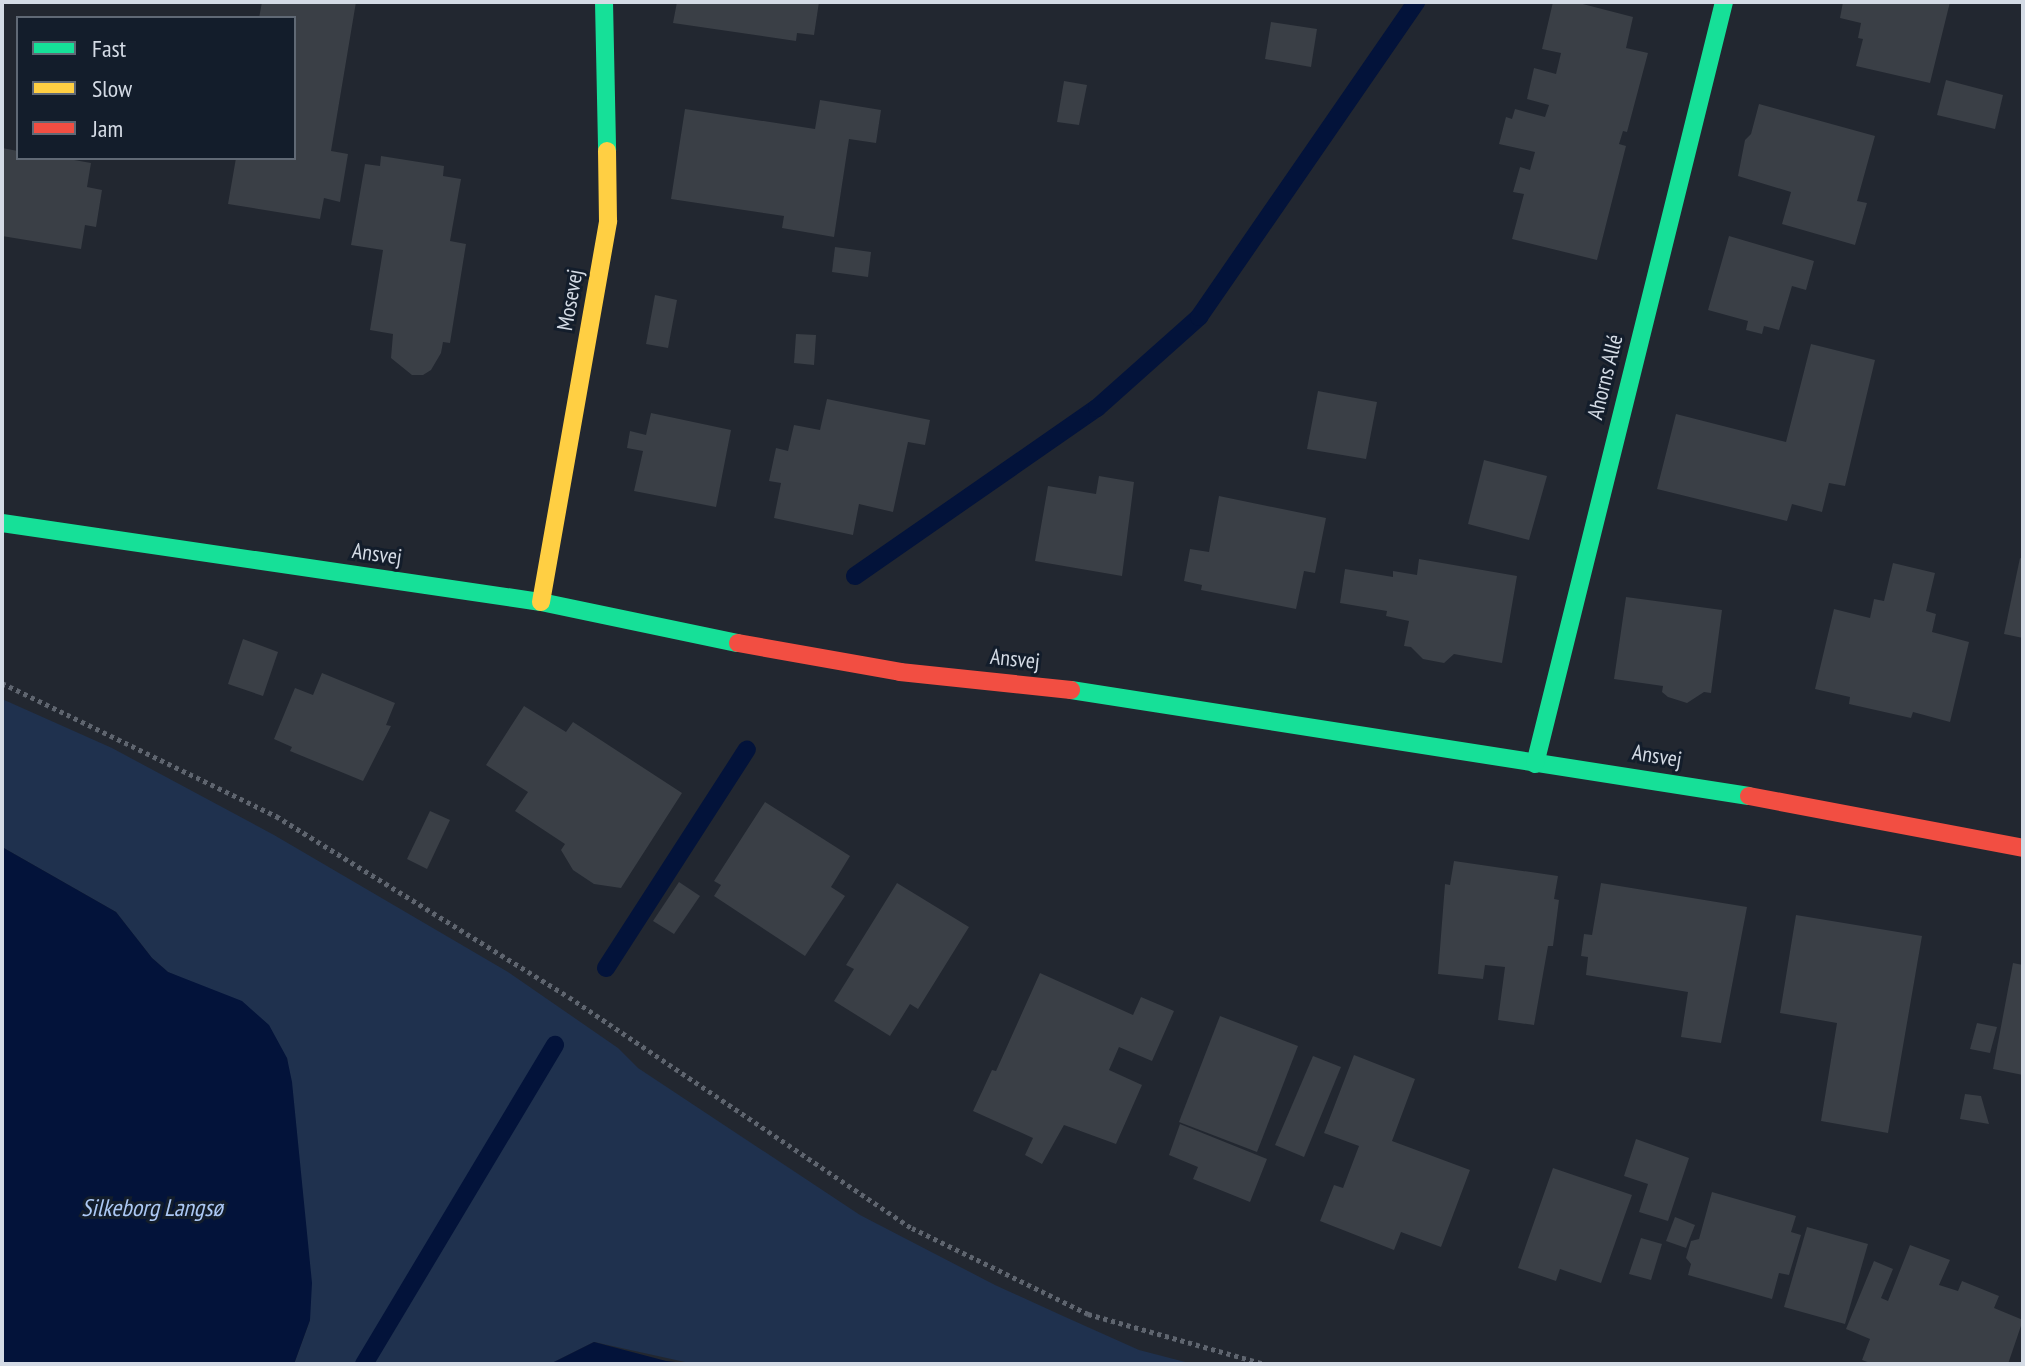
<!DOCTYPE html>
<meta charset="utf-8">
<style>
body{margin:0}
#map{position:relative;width:2025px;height:1366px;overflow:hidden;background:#222730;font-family:"PT Sans Narrow",sans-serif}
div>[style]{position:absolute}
.green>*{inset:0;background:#1f314e}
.water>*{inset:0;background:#03133a}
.stream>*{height:18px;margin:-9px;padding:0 9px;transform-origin:9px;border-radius:9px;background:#03133a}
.building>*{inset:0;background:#3a3f46}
.path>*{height:5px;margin-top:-2.5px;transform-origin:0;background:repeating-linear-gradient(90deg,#5f656f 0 4px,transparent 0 8px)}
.fast>*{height:18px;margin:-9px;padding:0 9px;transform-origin:9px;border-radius:9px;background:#16e098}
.slow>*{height:18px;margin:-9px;padding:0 9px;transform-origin:9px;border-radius:9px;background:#ffcf43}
.jam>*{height:18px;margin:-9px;padding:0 9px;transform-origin:9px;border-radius:9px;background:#f24e42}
span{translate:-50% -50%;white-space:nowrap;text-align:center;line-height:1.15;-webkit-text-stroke:6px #131d2b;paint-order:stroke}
.street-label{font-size:22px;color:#d4dbe5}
.water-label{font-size:24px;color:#acc8f4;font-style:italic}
.frame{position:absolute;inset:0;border:4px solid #d4dbe5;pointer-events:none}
.legend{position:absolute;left:16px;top:16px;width:280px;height:144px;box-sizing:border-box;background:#131d2b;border:2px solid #606975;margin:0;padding:10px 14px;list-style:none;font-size:24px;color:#d4dbe5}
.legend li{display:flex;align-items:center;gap:16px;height:40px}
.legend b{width:40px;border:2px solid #606975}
</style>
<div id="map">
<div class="green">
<div style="clip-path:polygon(2px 699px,112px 748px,274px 835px,508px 972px,618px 1048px,638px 1068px,860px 1215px,995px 1285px,1063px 1316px,1139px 1350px,1193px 1364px,694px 1364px,594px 1342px,550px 1364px,294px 1364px,310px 1320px,287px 1058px,188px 981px,168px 972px,152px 958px,116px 912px,2px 847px)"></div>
</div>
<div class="water">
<div style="clip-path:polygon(2px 847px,116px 912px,152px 958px,168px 972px,242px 1001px,269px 1025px,287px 1058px,292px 1082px,312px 1283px,310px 1320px,294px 1364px,2px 1364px)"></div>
<div style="clip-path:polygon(594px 1342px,666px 1361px,694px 1364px,550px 1364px)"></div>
</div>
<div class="stream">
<div style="left:855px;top:576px;width:295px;rotate:-34.8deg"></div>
<div style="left:1097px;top:408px;width:137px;rotate:-41.7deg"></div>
<div style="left:1199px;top:317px;width:383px;rotate:-55.4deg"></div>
<div style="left:606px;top:968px;width:260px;rotate:-57.2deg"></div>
<div style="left:364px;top:1364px;width:372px;rotate:-59.1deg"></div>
</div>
<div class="building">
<div style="clip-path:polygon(262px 2px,356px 2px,331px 151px,348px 154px,340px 202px,324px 198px,320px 219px,228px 204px,236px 158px,294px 158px,294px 18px,259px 18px)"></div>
<div style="clip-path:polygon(677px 2px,819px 2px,814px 35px,797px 33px,796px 41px,673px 23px)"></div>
<div style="clip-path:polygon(1553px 2px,1575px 2px,1633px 17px,1626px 48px,1648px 53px,1627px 132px,1623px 131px,1619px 144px,1626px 146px,1597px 260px,1512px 239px,1524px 194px,1513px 192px,1520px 167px,1530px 170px,1535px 152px,1499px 144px,1506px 117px,1512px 119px,1515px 109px,1545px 117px,1549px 105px,1527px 99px,1534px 68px,1556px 74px,1561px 53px,1542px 49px)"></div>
<div style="clip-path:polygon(1843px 2px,1950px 2px,1930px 83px,1856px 66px,1863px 39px,1858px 38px,1861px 23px,1840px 18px)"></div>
<div style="clip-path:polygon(1271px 22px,1317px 29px,1311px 67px,1265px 59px)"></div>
<div style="clip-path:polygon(1946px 80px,2003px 95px,1995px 129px,1937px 115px)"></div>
<div style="clip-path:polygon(1064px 81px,1087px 85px,1079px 125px,1057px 122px)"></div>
<div style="clip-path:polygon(820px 100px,881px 110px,876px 143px,849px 139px,834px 237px,782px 228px,784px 216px,671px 199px,685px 109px,815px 129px)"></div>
<div style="clip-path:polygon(1759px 104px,1875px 136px,1857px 201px,1867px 203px,1855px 245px,1782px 224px,1791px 192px,1738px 176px,1745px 140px,1751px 134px)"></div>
<div style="clip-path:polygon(2px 148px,18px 151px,18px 158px,63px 158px,91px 163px,87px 187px,102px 190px,96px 227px,85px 225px,81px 249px,2px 236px)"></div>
<div style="clip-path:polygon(381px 156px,444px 166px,443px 176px,461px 179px,450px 241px,466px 244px,450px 343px,443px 342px,441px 353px,431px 370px,423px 375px,412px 375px,391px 358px,393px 334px,370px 330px,383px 250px,351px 245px,365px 164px,380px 166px)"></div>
<div style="clip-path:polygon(1729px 236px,1814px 261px,1806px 290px,1792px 286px,1779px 330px,1764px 326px,1762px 334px,1746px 330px,1748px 321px,1708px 310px)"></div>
<div style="clip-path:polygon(835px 247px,871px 252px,868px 277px,832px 272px)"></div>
<div style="clip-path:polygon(655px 295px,677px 300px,668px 348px,646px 344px)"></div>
<div style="clip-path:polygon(796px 334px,816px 335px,814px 365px,794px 363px)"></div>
<div style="clip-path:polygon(1811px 344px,1875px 360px,1845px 486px,1829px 483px,1822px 512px,1792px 504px,1787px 521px,1657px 489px,1676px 414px,1786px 442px)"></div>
<div style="clip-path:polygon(1318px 391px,1377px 402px,1366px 459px,1307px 449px)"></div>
<div style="clip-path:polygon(827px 399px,930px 420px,925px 445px,908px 442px,893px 512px,859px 504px,853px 535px,774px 518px,781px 483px,769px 481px,776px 448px,788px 451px,794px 425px,820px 430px)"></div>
<div style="clip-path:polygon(651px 413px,731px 430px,716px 507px,634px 491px,643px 451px,627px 448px,630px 431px,646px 435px)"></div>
<div style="clip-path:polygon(1484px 460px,1547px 476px,1529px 540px,1468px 524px)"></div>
<div style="clip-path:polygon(1099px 476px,1134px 482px,1122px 576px,1035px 561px,1048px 486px,1096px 494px)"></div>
<div style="clip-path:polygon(1219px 496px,1326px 518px,1315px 573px,1304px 571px,1296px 609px,1201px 590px,1202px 585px,1184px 581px,1190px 549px,1209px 552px)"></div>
<div style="clip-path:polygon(2020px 558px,2023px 559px,2023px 638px,2004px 634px)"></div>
<div style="clip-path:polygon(1419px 559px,1517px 576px,1502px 663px,1454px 654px,1444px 663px,1423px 659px,1411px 647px,1404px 646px,1409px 621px,1386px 616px,1387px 611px,1340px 603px,1345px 569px,1393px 577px,1393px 571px,1417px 575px)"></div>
<div style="clip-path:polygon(1893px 563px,1935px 573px,1926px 611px,1936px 614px,1932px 632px,1969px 642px,1950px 722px,1913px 712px,1911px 718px,1849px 704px,1850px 697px,1815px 689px,1834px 609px,1870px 618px,1874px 599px,1884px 601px)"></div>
<div style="clip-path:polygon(1626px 597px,1722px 610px,1711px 693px,1704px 692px,1687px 703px,1668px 697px,1662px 692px,1663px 686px,1614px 679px)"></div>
<div style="clip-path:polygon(243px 639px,278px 652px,263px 696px,228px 684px)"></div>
<div style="clip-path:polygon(322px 673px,395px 703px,386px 725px,391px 726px,363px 781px,290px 751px,292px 747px,274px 739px,295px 688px,313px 695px)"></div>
<div style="clip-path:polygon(524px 706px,566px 732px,573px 722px,682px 793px,621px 888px,594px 884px,573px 870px,561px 850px,565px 844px,515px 811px,528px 792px,486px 765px)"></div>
<div style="clip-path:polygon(765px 802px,850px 856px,831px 887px,845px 896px,805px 956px,714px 896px,721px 885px,714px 881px)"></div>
<div style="clip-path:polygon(430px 811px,450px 820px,427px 869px,407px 859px)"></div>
<div style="clip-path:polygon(1454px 861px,1558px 876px,1554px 899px,1559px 900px,1553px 946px,1548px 946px,1534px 1025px,1498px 1020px,1505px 967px,1485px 965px,1483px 979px,1438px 974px,1445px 884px,1450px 885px)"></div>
<div style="clip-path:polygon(679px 882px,700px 896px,674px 934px,653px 921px)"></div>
<div style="clip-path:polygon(897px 883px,969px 927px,918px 1009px,910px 1004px,890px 1036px,834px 1001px,854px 969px,846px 965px)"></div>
<div style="clip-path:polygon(1601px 883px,1747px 907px,1721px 1043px,1681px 1037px,1688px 992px,1586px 975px,1588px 957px,1581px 956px,1584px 934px,1592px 935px)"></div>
<div style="clip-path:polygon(1796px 915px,1922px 936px,1888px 1133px,1821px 1121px,1837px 1023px,1780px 1013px)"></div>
<div style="clip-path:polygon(2013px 963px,2023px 965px,2023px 1075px,1993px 1069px)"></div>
<div style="clip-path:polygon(1040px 973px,1133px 1015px,1141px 997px,1174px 1011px,1152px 1061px,1119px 1047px,1109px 1070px,1142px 1085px,1116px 1144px,1064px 1125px,1042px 1164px,1025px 1155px,1033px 1138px,973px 1111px,992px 1070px,996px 1071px)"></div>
<div style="clip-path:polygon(1220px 1016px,1298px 1046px,1257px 1152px,1179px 1122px)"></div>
<div style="clip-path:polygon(1977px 1023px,1997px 1027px,1990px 1053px,1970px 1049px)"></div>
<div style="clip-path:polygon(1354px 1055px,1415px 1079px,1392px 1141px,1470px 1170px,1441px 1247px,1401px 1232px,1394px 1250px,1320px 1221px,1334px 1185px,1343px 1188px,1359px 1146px,1324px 1133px)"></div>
<div style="clip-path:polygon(1313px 1056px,1341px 1067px,1304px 1157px,1275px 1145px)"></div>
<div style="clip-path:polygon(1965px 1094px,1981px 1096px,1989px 1124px,1960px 1119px)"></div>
<div style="clip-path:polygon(1180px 1124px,1267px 1159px,1250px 1202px,1193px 1179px,1198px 1167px,1169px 1155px)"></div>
<div style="clip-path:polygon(1636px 1139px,1689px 1158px,1668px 1221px,1639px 1212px,1648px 1184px,1624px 1176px)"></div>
<div style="clip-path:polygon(1553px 1168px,1632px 1195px,1601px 1283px,1560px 1269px,1556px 1281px,1518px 1268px)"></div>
<div style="clip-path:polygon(1712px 1192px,1796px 1216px,1791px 1232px,1801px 1235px,1789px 1275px,1779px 1273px,1772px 1299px,1688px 1275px,1691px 1264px,1686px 1258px,1691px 1241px,1699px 1239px)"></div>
<div style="clip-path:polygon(1675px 1217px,1695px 1225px,1686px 1248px,1666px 1241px)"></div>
<div style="clip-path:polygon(1807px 1227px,1868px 1244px,1845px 1324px,1784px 1307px)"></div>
<div style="clip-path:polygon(1641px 1238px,1662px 1244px,1651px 1280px,1629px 1274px)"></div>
<div style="clip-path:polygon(1910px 1245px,1950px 1260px,1939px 1285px,1958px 1291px,1962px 1281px,1999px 1296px,1994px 1308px,2023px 1320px,2008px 1364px,1873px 1364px,1862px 1360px,1870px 1339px,1846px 1329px,1874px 1261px,1893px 1269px,1881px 1298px,1888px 1301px)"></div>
</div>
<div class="path">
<div style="left:2px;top:683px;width:305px;rotate:25.9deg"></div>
<div style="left:276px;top:816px;width:344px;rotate:31.7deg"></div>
<div style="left:569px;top:997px;width:414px;rotate:34deg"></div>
<div style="left:912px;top:1228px;width:196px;rotate:26deg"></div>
<div style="left:1088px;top:1314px;width:184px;rotate:15.8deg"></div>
</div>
<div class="fast">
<div style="left:604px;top:2px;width:149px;rotate:88.8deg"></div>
<div style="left:2px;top:523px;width:545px;rotate:8.34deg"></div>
<div style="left:541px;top:602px;width:201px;rotate:11.8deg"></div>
<div style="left:1071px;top:690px;width:686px;rotate:8.89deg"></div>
<div style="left:1535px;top:764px;width:785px;rotate:-76.07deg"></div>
</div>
<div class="slow">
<div style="left:541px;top:602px;width:387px;rotate:-80deg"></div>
<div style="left:608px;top:221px;width:70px;rotate:-90.8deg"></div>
</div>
<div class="jam">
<div style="left:738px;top:643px;width:165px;rotate:10.1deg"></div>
<div style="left:900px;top:672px;width:172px;rotate:6deg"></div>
<div style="left:1749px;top:796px;width:279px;rotate:10.7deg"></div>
</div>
<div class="street-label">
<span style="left:570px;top:300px;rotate:-80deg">Mosevej</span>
<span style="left:1605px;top:377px;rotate:-76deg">Ahorns Allé</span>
<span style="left:377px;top:554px;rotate:8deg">Ansvej</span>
<span style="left:1015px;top:659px;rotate:6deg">Ansvej</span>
<span style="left:1657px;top:756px;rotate:9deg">Ansvej</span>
</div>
<div class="water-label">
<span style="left:152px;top:1208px">Silkeborg Langsø</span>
</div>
<div class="frame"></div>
<ul class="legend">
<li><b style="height:10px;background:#16e098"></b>Fast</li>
<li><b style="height:10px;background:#ffcf43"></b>Slow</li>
<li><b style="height:10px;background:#f24e42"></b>Jam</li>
</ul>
</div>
